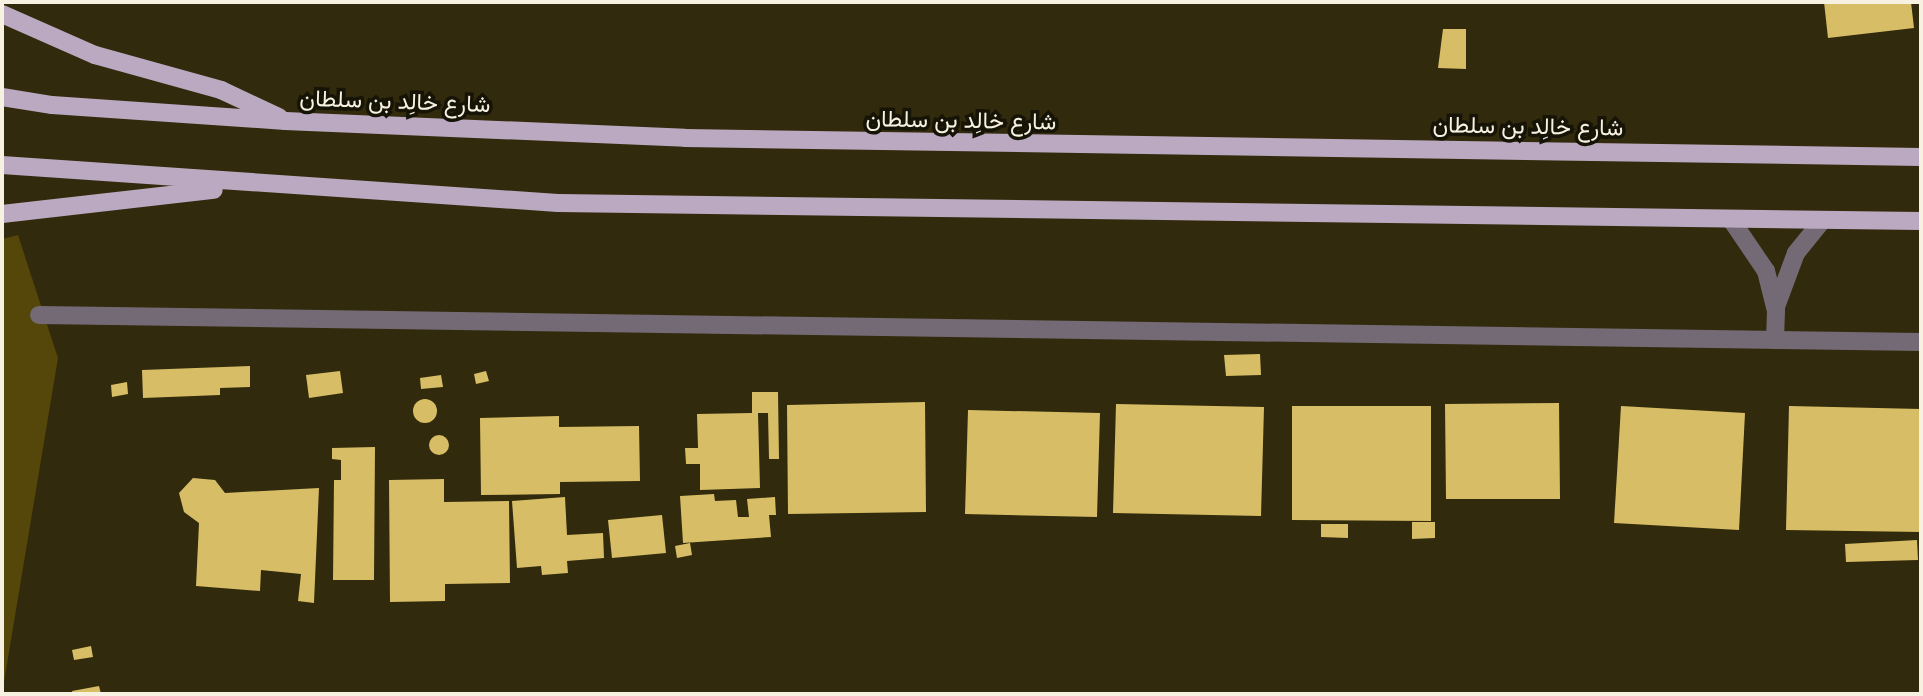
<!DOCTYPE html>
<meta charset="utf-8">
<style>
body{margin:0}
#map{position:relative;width:1923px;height:696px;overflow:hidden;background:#322a0c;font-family:"DM Sans",Vazirmatn,sans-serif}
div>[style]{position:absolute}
.green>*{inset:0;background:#55460a}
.building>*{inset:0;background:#d7be66}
.round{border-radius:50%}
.minor>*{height:18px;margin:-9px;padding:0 9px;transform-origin:9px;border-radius:9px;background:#736a75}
.primary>*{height:18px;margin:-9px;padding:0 9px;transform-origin:9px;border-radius:9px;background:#bba9c1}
span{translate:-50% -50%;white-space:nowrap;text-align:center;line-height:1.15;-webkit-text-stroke:7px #161307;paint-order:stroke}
.street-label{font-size:23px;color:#f6f1e0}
.frame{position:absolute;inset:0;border:4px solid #f6f1e0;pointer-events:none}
</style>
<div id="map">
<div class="green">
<div style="clip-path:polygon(18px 235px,58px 358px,2px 694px,2px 239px)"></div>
</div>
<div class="building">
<div style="clip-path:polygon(1824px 2px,1911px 2px,1914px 28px,1828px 38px)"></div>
<div style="clip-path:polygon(1443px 29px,1466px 29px,1466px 69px,1438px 68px)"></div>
<div style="clip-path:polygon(1260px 354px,1261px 375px,1226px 376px,1224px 355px)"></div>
<div style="clip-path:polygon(250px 366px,250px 387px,220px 388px,220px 395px,143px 398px,142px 370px)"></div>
<div style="clip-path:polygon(340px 371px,343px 393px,309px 398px,306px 375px)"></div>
<div style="clip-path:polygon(486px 371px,489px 381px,476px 384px,474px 374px)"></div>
<div style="clip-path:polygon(441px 375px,443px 387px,421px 389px,420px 378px)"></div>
<div style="clip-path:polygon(127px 382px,128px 394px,112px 397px,111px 385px)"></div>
<div style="clip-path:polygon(752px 392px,778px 392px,779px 459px,769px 459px,768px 413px,758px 413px,760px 488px,700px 490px,700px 464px,686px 464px,685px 448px,698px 448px,697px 414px,752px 413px)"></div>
<div class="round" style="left:413px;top:399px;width:24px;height:24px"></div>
<div style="clip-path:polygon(925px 402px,926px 512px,788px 514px,787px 405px)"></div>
<div style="clip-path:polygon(1559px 403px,1560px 499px,1446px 499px,1445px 404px)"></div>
<div style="clip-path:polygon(1116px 404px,1264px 407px,1261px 516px,1113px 513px)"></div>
<div style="clip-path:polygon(1292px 406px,1431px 406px,1431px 521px,1292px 520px)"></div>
<div style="clip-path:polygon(1621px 406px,1745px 413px,1739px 530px,1614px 523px)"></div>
<div style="clip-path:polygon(1789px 406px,1921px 409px,1921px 532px,1786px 530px)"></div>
<div style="clip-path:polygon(968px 410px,1100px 413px,1097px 517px,965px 514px)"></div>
<div style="clip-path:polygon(559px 416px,559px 427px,639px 426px,640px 481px,560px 482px,560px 494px,481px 495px,480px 418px)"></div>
<div class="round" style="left:429px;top:435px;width:20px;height:20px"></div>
<div style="clip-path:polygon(375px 447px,374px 580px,333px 580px,334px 480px,341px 480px,341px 460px,332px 459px,332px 448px)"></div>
<div style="clip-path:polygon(193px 478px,215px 480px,225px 493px,319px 488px,314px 603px,298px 601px,301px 574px,261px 570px,260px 591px,196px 586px,199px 523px,184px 512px,179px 493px)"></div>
<div style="clip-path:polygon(444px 479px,444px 502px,509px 501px,510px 583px,445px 584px,445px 601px,390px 602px,389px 480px)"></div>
<div style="clip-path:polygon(714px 494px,715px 501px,736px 500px,738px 517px,749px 517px,747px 499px,775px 497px,776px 515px,769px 515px,771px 537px,683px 543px,680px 496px)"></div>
<div style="clip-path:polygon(565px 497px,567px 535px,603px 533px,604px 558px,567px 561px,568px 573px,542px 575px,541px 566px,517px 568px,512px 501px)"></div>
<div style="clip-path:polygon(662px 515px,666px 553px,612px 558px,608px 520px)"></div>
<div style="clip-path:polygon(1412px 522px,1435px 522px,1435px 538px,1412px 539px)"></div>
<div style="clip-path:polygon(1321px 524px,1348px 524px,1348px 538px,1321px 537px)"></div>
<div style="clip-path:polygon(1917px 540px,1918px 560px,1846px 562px,1845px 544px)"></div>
<div style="clip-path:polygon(690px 543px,692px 555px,677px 558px,675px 546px)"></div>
<div style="clip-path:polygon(91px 646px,93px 657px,74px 660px,72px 650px)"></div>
<div style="clip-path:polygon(99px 686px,101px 694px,73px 694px,72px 691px)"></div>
</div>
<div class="minor">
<div style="left:1732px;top:221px;width:60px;rotate:55.8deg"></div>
<div style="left:1766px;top:271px;width:41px;rotate:76deg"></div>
<div style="left:1776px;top:311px;width:29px;rotate:92deg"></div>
<div style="left:1777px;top:304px;width:54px;rotate:-69.6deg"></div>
<div style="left:1796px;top:253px;width:41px;rotate:-50.9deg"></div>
<div style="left:39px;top:315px;width:1882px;rotate:0.82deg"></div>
</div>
<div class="primary">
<div style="left:2px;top:14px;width:102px;rotate:23.8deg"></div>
<div style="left:95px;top:55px;width:131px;rotate:15.5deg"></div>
<div style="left:221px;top:90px;width:64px;rotate:25deg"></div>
<div style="left:2px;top:97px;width:51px;rotate:9.1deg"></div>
<div style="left:52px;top:105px;width:234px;rotate:3.9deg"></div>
<div style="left:285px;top:121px;width:400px;rotate:2.4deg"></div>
<div style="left:685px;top:138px;width:1236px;rotate:0.88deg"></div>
<div style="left:2px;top:165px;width:557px;rotate:3.91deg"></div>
<div style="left:558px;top:203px;width:1363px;rotate:0.76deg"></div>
<div style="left:2px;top:214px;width:213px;rotate:-6.5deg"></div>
</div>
<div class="street-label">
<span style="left:395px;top:101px;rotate:2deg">شارع خالِد بن سلطان</span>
<span style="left:961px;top:120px;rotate:1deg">شارع خالِد بن سلطان</span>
<span style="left:1528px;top:126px;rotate:1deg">شارع خالِد بن سلطان</span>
</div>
<div class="frame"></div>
</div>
